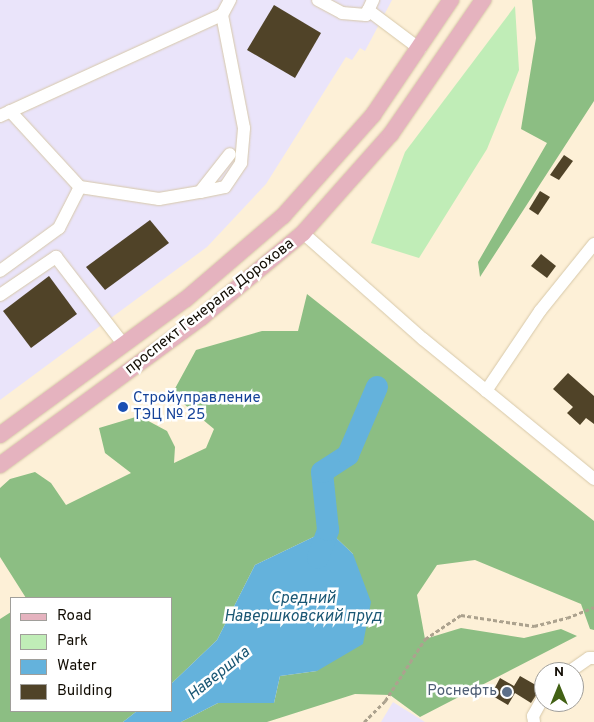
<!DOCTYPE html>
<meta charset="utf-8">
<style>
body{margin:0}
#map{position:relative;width:594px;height:722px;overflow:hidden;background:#fdf0d7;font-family:Overpass,sans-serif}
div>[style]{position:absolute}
.industrial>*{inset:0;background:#eae4fa}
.green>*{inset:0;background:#c0edb7}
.forest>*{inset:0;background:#8cbe83}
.water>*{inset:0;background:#64b2dc}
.river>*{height:22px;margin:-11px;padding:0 11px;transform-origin:11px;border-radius:11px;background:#64b2dc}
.building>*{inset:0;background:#504328}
.path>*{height:2.5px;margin-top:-1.25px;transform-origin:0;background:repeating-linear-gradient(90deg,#aca28e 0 4px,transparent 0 6.5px)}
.roads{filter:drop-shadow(0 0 1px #d7c8a9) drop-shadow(0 0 1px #d7c8a9)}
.minor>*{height:12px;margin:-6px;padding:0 6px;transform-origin:6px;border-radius:6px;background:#fff}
.major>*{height:16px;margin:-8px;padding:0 8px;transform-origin:8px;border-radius:8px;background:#e5b3bf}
.dots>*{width:14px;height:14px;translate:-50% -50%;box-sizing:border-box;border:2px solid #fff;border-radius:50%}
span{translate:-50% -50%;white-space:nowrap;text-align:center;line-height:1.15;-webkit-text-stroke:5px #fff;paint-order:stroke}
.street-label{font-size:15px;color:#110c03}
.transit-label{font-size:15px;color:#164399}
.left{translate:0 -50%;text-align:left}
.service-label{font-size:15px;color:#4e5e75}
.right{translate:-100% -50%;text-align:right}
.water-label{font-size:16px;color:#1a5774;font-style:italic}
.legend{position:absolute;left:10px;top:597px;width:162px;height:115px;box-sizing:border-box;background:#fff;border:1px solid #a09e9a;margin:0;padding:6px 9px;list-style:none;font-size:15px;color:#110c03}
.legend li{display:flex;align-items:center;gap:10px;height:25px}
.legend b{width:25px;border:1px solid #a09e9a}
.north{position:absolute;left:534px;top:662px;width:50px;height:50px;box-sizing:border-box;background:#fff;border:1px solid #a09e9a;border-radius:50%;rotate:0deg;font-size:14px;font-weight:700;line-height:20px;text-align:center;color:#110c03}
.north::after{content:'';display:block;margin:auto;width:18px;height:22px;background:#426115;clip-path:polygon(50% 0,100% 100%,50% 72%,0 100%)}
</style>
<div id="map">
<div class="industrial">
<div style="clip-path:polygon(0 0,392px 0,365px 51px,360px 48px,352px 60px,346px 57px,266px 184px,207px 247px,0 400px)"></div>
<div style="clip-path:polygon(393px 702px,425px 722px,381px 722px)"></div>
</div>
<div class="green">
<div style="clip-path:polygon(515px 6px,519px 70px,487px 149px,419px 258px,371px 243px,405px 152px)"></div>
</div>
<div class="forest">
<div style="clip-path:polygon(532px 0,594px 0,594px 101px,480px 277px,478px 262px,547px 143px,521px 129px,536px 38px)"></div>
<div style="clip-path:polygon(307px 294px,594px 521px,594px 630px,590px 629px,581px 604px,475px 560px,437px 565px,417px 595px,425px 639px,461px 628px,524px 638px,561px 629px,577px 636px,420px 717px,390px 695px,355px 694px,267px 722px,181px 722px,218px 703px,274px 703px,280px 676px,317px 671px,353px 554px,328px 530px,255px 565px,217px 640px,171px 684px,171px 598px,26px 598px,0 557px,0 488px,10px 479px,35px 472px,51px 483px,66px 505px,131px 473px,105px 453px,99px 428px,139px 416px,167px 431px,175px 447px,174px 463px,206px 448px,214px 429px,172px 394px,196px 350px,262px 331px,298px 331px)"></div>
<div style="clip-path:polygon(11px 612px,11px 711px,137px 711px,123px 722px,0 722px,0 619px)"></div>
</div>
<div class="water">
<div style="clip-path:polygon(328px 530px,353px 554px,371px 602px,363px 644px,317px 671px,280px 676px,274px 703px,218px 703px,181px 722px,123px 722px,137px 711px,171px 711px,171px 684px,217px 640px,255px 565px)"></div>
</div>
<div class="river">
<div style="left:318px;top:558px;width:30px;rotate:-70deg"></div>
<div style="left:328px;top:530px;width:58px;rotate:-95.9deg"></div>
<div style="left:322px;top:472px;width:31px;rotate:-33deg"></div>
<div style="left:348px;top:455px;width:74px;rotate:-66.9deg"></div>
</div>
<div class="building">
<div style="clip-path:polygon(274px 5px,321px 33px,295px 78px,247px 50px)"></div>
<div style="clip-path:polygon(564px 155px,573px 161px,559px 180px,550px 175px)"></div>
<div style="clip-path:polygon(540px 191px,550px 197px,538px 215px,529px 209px)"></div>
<div style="clip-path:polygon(150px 220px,169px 243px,105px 290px,86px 267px)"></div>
<div style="clip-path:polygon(541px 254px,556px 266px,547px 278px,531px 266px)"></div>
<div style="clip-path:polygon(49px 276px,77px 314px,31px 348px,3px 311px)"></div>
<div style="clip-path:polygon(568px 373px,594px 396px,594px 424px,586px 418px,580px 425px,567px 413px,573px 407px,553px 389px)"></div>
<div style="clip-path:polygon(520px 676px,541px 688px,531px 703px,515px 693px,508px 705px,491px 695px,500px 678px,514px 686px)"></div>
</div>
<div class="path">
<div style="left:364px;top:722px;width:30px;rotate:-45deg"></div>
<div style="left:385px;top:701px;width:74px;rotate:-57.2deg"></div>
<div style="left:425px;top:639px;width:43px;rotate:-33.7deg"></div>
<div style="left:461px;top:615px;width:74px;rotate:8.6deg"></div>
<div style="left:534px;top:626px;width:34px;rotate:-14deg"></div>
<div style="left:567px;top:618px;width:29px;rotate:-22deg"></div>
</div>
<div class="roads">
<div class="minor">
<div style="left:318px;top:0;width:27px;rotate:28deg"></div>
<div style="left:342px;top:13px;width:24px;rotate:5deg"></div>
<div style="left:366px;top:15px;width:17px;rotate:-65deg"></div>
<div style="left:368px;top:10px;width:65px;rotate:36.9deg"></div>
<div style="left:10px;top:111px;width:103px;rotate:47.4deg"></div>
<div style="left:80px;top:187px;width:80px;rotate:8.6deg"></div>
<div style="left:159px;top:199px;width:42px;rotate:-9.7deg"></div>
<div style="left:200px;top:192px;width:48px;rotate:-51.7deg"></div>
<div style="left:0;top:116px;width:244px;rotate:-24.5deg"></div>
<div style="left:222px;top:15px;width:17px;rotate:-62deg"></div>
<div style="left:200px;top:192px;width:25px;rotate:-11deg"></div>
<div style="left:225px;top:187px;width:29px;rotate:-56deg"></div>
<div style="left:241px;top:163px;width:35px;rotate:-85deg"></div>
<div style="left:244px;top:128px;width:115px;rotate:-101deg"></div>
<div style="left:303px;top:233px;width:160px;rotate:41.5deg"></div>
<div style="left:423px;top:339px;width:221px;rotate:39.3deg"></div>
<div style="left:0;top:271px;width:73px;rotate:-36.1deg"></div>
<div style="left:59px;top:228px;width:46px;rotate:-62.9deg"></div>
<div style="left:0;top:295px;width:68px;rotate:-34.2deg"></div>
<div style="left:56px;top:257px;width:111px;rotate:52.3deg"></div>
<div style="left:486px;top:391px;width:97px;rotate:-56deg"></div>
<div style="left:540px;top:311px;width:86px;rotate:-51.1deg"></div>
<div style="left:569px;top:672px;width:24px;rotate:-35deg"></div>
<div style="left:589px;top:658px;width:5px"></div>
<div style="left:534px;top:722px;width:6px;rotate:-99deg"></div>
<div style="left:533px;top:716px;width:23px;rotate:-61deg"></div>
</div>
<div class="major">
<div style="left:0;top:435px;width:230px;rotate:-36.2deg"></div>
<div style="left:186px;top:299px;width:128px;rotate:-40.6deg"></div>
<div style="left:283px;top:216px;width:135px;rotate:-48.3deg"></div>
<div style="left:373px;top:115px;width:139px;rotate:-55.9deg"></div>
<div style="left:0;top:465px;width:250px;rotate:-36.2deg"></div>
<div style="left:202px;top:317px;width:131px;rotate:-39.7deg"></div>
<div style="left:303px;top:233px;width:132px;rotate:-48.4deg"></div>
<div style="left:391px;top:134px;width:163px;rotate:-55.5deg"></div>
</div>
</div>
<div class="dots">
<div style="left:123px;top:407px;background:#1a4fb4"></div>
<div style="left:507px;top:692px;background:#5c6f8a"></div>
</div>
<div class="street-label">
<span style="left:210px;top:307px;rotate:-38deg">проспект Генерала Дорохова</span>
</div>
<div class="transit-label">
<span class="left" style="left:133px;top:407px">Стройуправление<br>ТЭЦ № 25</span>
</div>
<div class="service-label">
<span class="right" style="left:497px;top:692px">Роснефть</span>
</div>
<div class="water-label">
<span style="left:303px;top:608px">Средний<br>Навершковский пруд</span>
<span style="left:219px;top:674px;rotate:-39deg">Навершка</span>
</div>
<ul class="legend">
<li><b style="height:6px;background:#e5b3bf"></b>Road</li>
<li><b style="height:14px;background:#c0edb7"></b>Park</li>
<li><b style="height:14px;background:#64b2dc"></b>Water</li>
<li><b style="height:14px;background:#504328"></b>Building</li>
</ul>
<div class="north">N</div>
</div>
